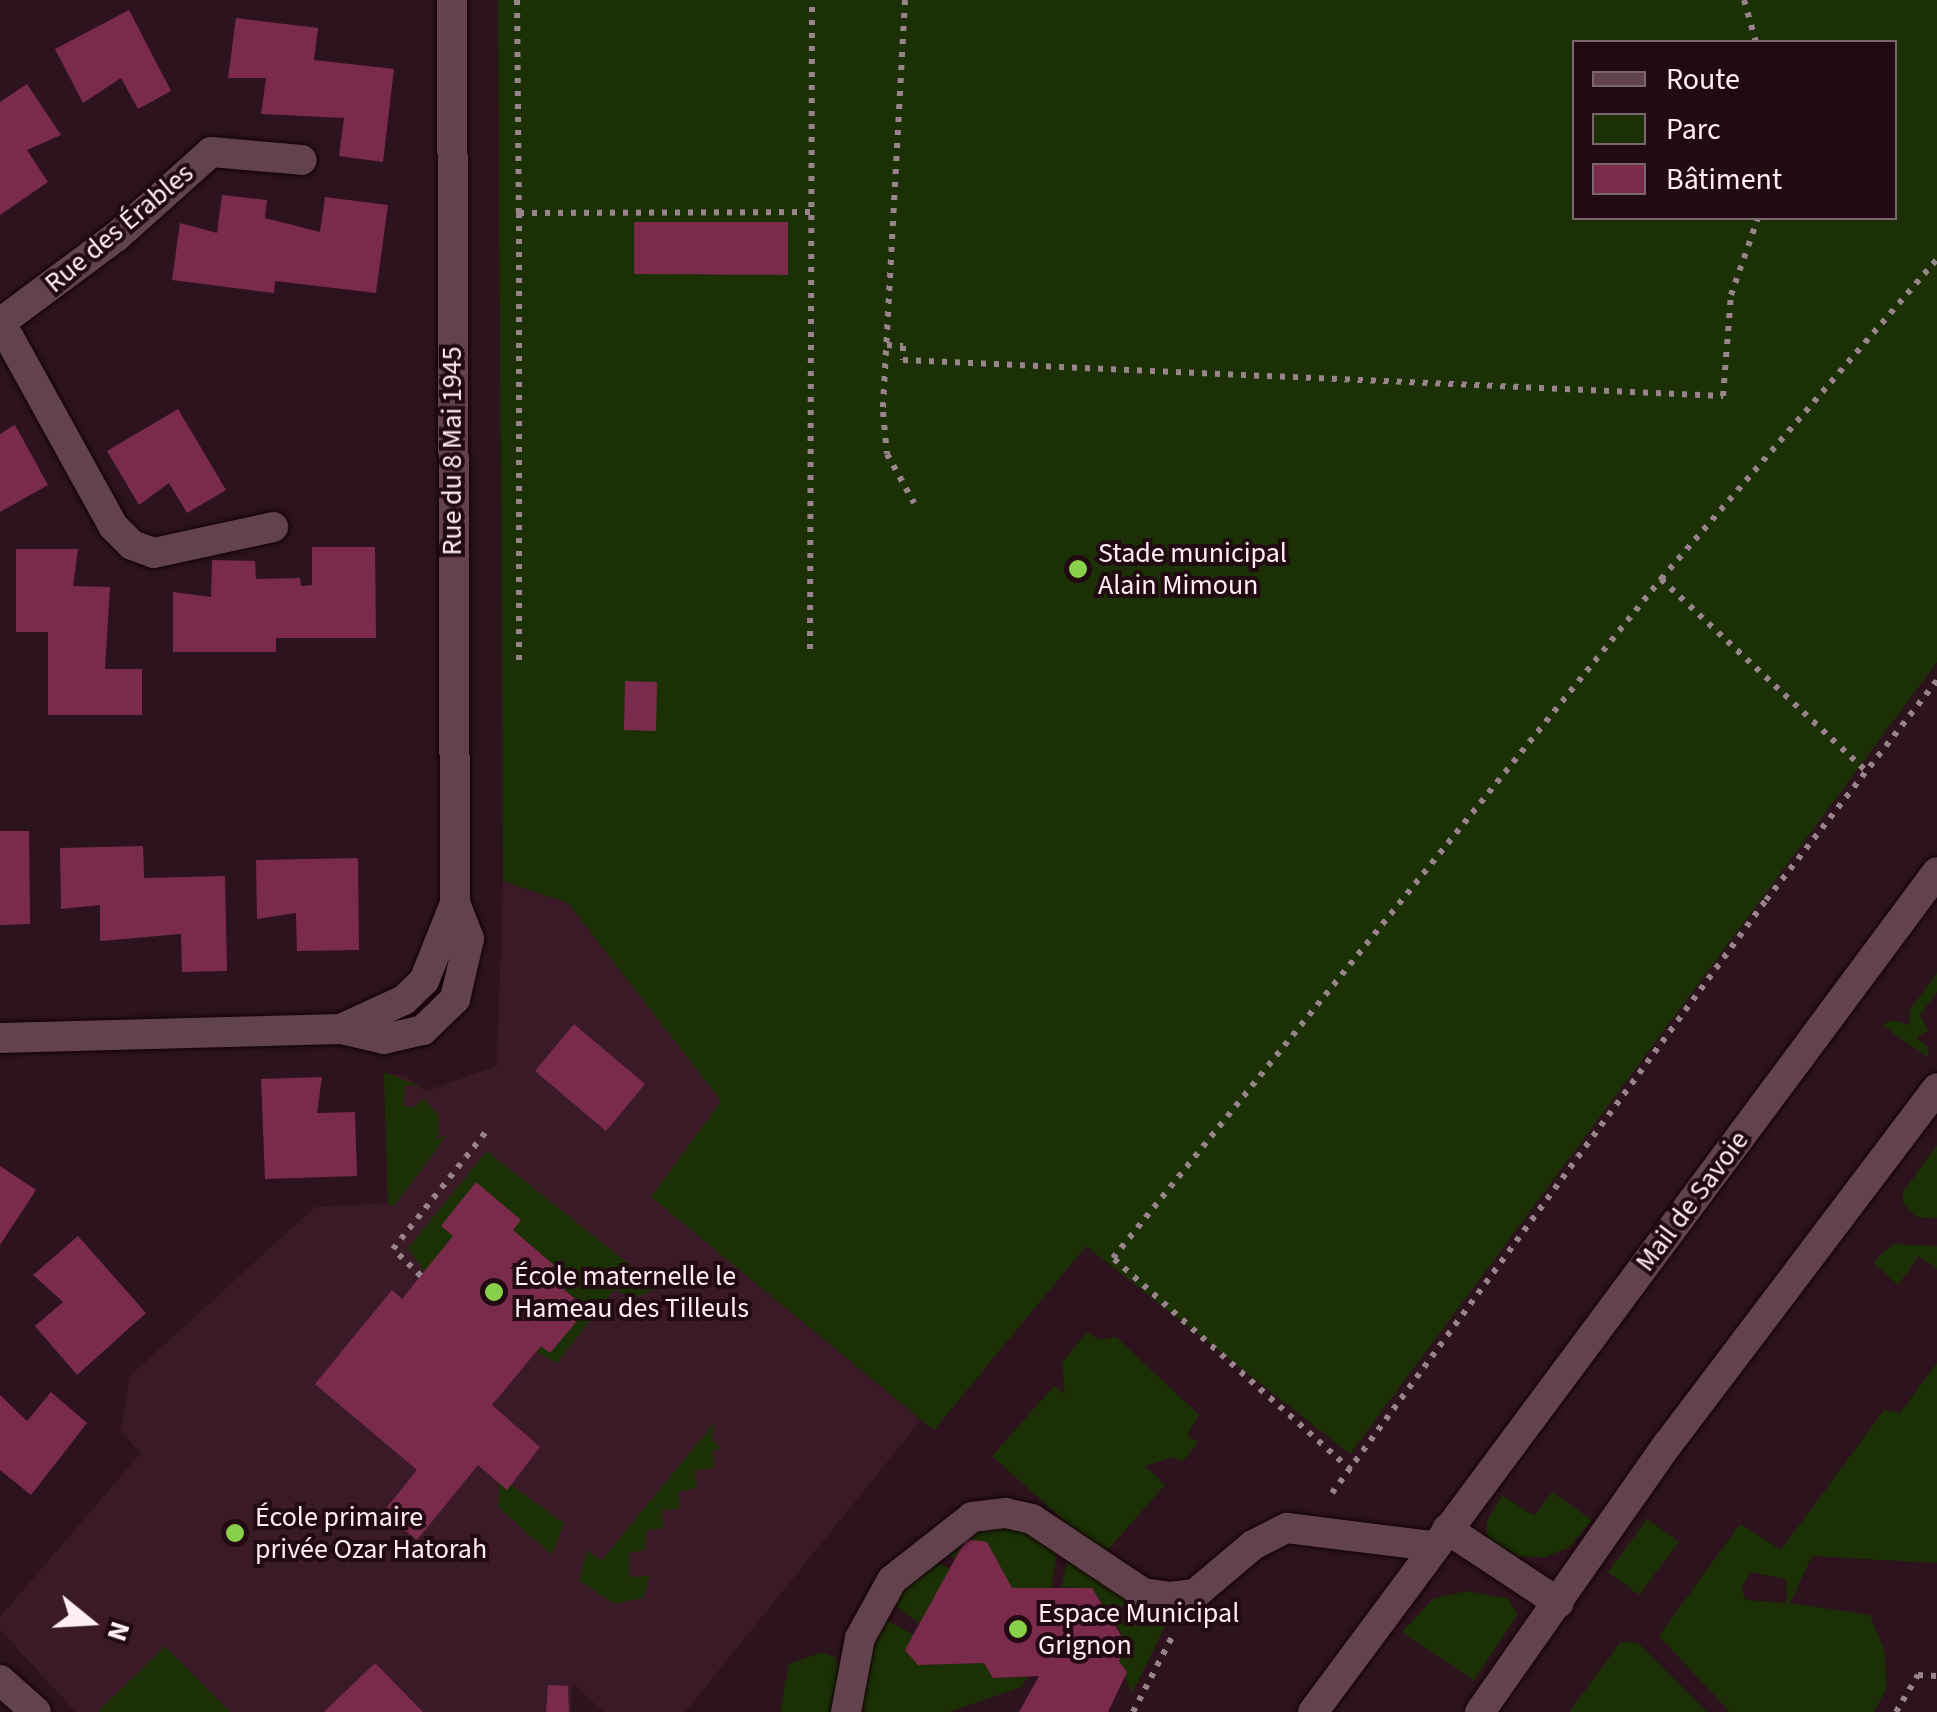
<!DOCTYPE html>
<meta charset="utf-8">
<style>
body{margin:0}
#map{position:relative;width:1937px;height:1712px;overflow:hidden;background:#2d131d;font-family:"Source Sans 3",sans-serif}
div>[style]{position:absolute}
.built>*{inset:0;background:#3b1a27}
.green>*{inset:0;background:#1b3105}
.building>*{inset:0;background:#7a2b4c}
.path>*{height:6px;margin-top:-3px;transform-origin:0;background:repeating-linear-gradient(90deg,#99848c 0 5px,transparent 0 13px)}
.roads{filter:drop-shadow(0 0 2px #130107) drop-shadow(0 0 2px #130107)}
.minor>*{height:30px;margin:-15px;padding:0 15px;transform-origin:15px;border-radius:15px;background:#62434d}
.dots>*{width:28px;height:28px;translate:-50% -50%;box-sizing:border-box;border:5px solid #220a13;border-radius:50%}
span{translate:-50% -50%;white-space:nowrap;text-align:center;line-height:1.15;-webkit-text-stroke:8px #220a13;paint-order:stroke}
.street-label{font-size:28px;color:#ffeff4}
.poi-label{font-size:28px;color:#ffeff4}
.left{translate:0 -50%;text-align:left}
.legend{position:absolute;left:1572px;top:40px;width:325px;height:180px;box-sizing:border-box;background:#220a13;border:2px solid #7a666d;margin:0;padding:12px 18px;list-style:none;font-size:30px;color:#ffeff4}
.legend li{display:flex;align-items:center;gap:20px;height:50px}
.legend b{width:50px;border:2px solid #7a666d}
.north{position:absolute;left:40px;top:1572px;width:100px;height:100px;-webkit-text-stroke:8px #220a13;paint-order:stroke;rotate:108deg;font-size:28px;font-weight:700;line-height:40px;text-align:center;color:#ffeff4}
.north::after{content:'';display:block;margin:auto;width:35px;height:45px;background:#ffeff4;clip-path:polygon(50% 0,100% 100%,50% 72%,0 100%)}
</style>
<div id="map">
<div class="built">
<div style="clip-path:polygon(503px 881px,568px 903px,722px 1101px,652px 1197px,921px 1420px,685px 1712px,604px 1712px,572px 1683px,571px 1712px,76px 1712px,0 1630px,0 1617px,141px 1453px,121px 1432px,129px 1377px,315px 1207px,388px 1203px,384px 1072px,407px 1077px,426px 1091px,497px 1066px)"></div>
</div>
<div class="green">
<div style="clip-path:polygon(evenodd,498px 0,1937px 0,1937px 662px,1350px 1454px,1086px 1246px,934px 1430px,651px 1197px,721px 1101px,568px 903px,503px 881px,498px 0,1574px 42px,1894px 42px,1894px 218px,1574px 218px,1574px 42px)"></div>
<div style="clip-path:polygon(1937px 973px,1937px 992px,1920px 1015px,1928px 1031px,1916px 1037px,1929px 1048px,1927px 1057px,1882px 1025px,1891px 1020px,1909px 1025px,1909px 1011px)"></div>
<div style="clip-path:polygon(384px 1072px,422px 1087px,405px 1085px,403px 1106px,415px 1107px,423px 1098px,438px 1115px,438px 1139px,447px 1135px,394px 1206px,388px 1204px)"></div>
<div style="clip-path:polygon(1937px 1145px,1937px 1218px,1916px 1217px,1903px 1203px,1903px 1192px)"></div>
<div style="clip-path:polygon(487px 1151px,659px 1288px,632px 1299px,615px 1289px,557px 1363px,536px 1352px,541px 1346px,550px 1353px,586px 1309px,546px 1274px,513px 1230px,520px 1220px,477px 1183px,442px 1226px,453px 1236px,424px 1272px,408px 1248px)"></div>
<div style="clip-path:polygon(1893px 1244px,1937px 1246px,1937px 1269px,1919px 1256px,1898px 1285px,1873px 1262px)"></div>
<div style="clip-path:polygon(1087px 1332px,1100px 1340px,1116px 1337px,1199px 1415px,1187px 1435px,1198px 1442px,1182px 1462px,1173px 1457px,1145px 1466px,1165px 1485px,1103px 1555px,992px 1456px,1054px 1386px,1065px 1395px,1062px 1363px)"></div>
<div style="clip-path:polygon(evenodd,1937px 1363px,1937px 1563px,1812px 1556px,1790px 1603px,1870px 1615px,1885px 1653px,1886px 1690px,1878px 1704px,1873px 1712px,1730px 1712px,1659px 1636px,1740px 1524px,1781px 1550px,1884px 1410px,1900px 1413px,1937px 1363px,1750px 1572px,1786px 1579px,1787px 1603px,1746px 1600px,1741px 1589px,1750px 1572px)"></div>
<div style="clip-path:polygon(714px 1423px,712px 1440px,722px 1449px,713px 1450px,714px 1468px,695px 1470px,697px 1488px,678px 1492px,680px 1508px,661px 1511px,664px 1528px,646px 1531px,645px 1550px,629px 1553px,629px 1577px,650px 1576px,643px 1598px,614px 1604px,579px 1580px,587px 1550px,602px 1560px)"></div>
<div style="clip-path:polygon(499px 1483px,507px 1490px,511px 1485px,564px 1523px,552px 1555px,498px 1507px)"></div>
<div style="clip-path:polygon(1552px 1492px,1592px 1520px,1568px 1548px,1544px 1557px,1510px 1556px,1487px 1539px,1487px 1521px,1502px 1495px,1534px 1516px)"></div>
<div style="clip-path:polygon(1647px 1519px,1679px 1542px,1639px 1595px,1608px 1572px)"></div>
<div style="clip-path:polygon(998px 1521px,1058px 1544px,1051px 1588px,1012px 1588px,966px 1539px,955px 1558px,943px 1551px,974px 1526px)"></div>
<div style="clip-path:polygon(1069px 1551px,1129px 1597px,1124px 1605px,1109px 1614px,1092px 1588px,1062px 1587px)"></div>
<div style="clip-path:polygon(931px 1559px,950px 1569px,920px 1624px,891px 1602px)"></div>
<div style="clip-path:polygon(1467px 1591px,1509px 1599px,1517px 1615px,1474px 1680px,1402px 1632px,1433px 1599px)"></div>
<div style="clip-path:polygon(1145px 1606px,1167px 1607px,1171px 1614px,1132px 1694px,1119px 1661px,1127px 1645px,1116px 1624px)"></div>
<div style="clip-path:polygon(886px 1620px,914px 1635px,905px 1650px,918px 1665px,984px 1663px,993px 1678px,1028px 1677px,1021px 1687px,949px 1712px,851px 1712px,878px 1624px)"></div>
<div style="clip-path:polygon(1631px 1642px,1639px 1644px,1707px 1712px,1569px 1712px,1620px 1643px)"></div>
<div style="clip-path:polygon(165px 1646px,230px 1712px,98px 1712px)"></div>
<div style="clip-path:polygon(822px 1652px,836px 1658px,840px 1671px,835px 1712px,780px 1712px,789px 1664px)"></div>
</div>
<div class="building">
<div style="clip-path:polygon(129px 10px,171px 91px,138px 109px,121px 78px,83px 103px,55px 49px)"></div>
<div style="clip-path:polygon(236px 18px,318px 28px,314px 60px,394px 69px,383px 162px,339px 156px,344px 118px,261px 114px,266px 78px,228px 78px)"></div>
<div style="clip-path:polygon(27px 84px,61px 135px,27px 150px,48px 182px,0 215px,0 102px)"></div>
<div style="clip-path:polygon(222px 195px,267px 200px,265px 218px,320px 232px,325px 197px,388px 205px,376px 293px,275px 281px,274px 293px,172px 280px,180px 223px,217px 233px)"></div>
<div style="clip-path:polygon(634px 222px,788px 222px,788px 275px,634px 274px)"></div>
<div style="clip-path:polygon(178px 409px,226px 490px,187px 513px,169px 483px,139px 505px,107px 451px)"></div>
<div style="clip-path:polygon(15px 425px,48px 485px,0 512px,0 434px)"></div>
<div style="clip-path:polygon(312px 547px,375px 547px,376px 638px,276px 638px,276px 652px,173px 652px,173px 592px,211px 597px,212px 560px,255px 561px,256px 579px,300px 578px,301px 586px,312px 585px)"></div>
<div style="clip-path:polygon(16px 549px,78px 549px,73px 586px,110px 587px,105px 669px,142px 669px,142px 715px,48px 715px,48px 632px,16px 632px)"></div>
<div style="clip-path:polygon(625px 681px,657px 682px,656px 731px,624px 730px)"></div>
<div style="clip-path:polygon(0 831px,29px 831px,30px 924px,0 925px)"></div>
<div style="clip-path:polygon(143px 846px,144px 878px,225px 876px,227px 971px,182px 972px,181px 934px,100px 941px,100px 905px,61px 909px,60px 848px)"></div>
<div style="clip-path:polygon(358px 858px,359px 950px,297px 951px,296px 913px,257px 919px,256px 860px)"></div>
<div style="clip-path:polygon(574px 1024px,645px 1084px,606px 1131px,535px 1071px)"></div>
<div style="clip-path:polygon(322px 1077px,317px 1113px,355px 1112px,357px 1176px,265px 1179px,261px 1079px)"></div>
<div style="clip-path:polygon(0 1166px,36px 1190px,0 1245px)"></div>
<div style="clip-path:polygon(476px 1182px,521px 1220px,513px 1230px,554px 1265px,546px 1274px,587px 1309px,550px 1353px,541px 1346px,492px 1405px,540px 1447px,507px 1490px,478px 1465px,417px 1540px,383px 1512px,417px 1470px,315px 1384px,392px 1290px,402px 1299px,453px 1236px,441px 1226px)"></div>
<div style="clip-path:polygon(78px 1236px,146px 1313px,77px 1375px,35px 1326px,63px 1302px,33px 1275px)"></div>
<div style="clip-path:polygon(51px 1392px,87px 1423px,31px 1495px,0 1470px,0 1395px,27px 1421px)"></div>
<div style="clip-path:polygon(966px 1539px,987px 1542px,1012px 1588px,1092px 1588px,1127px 1645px,1119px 1661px,1127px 1672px,1108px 1712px,1019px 1712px,1039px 1676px,993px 1678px,984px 1663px,918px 1665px,905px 1650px)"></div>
<div style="clip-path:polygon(375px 1663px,423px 1712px,324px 1712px)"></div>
<div style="clip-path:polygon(548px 1685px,568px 1686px,569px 1712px,546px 1712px)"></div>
</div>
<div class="path">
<div style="left:517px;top:0;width:213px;rotate:89.5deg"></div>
<div style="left:519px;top:213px;width:293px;rotate:-0.2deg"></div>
<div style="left:905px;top:0;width:413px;rotate:93.1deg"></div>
<div style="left:883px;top:412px;width:42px;rotate:84.6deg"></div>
<div style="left:887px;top:454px;width:56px;rotate:61.1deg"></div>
<div style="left:1744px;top:0;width:44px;rotate:74.1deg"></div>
<div style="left:519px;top:213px;width:447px;rotate:90deg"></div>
<div style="left:887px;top:345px;width:16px;rotate:4deg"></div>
<div style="left:903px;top:346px;width:14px;rotate:90deg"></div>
<div style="left:903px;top:360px;width:821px;rotate:2.51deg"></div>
<div style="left:1723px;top:396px;width:101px;rotate:-85.5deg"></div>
<div style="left:1731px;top:295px;width:82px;rotate:-70.7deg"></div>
<div style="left:1661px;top:579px;width:278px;rotate:43.1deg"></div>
<div style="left:810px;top:649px;width:649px;rotate:-89.82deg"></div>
<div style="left:421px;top:1276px;width:39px;rotate:-136deg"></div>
<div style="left:393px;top:1249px;width:154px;rotate:-51.6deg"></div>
<div style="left:1351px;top:1470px;width:319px;rotate:-138.3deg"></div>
<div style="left:1113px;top:1258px;width:873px;rotate:-51.09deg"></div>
<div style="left:1661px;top:579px;width:423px;rotate:-49.2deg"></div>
<div style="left:1332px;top:1493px;width:735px;rotate:-53.8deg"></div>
<div style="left:1766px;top:900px;width:279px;rotate:-52.1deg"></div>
<div style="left:1133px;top:1712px;width:87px;rotate:-62.5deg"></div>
<div style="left:1896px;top:1712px;width:43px;rotate:-59.3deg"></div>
<div style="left:1918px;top:1675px;width:19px;rotate:3deg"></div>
</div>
<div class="roads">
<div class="minor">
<div style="left:0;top:323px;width:144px;rotate:-36.6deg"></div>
<div style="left:116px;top:237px;width:127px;rotate:-41.8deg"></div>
<div style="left:211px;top:152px;width:91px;rotate:5deg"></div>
<div style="left:1px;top:323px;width:232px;rotate:61.1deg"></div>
<div style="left:113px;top:526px;width:27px;rotate:45deg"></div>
<div style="left:132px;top:545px;width:23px;rotate:20deg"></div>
<div style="left:154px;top:553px;width:122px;rotate:-12.3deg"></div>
<div style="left:341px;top:1029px;width:69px;rotate:-24.7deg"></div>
<div style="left:404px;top:1000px;width:28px;rotate:-44deg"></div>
<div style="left:424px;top:981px;width:84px;rotate:-68.3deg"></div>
<div style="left:0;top:1038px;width:341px;rotate:-1.5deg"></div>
<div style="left:341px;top:1029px;width:44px;rotate:13.1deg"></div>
<div style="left:384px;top:1039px;width:40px;rotate:-13deg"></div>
<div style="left:423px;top:1030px;width:45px;rotate:-44.1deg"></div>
<div style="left:455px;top:999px;width:62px;rotate:-76.9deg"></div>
<div style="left:469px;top:939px;width:39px;rotate:-111deg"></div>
<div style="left:455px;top:903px;width:903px;rotate:-90.19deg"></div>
<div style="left:1447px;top:1529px;width:134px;rotate:33.5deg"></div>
<div style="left:0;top:1680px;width:48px;rotate:41.6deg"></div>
<div style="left:846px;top:1712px;width:75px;rotate:-79.3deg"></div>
<div style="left:860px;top:1638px;width:66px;rotate:-61.1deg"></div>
<div style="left:892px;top:1580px;width:102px;rotate:-38.2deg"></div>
<div style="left:972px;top:1517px;width:34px;rotate:-7deg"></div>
<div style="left:1006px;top:1513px;width:27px;rotate:13deg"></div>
<div style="left:1032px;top:1519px;width:133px;rotate:33.7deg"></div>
<div style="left:1143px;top:1593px;width:27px;rotate:8deg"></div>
<div style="left:1170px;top:1597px;width:25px;rotate:-7deg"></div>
<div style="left:1195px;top:1594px;width:76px;rotate:-40.2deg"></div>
<div style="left:1253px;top:1545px;width:38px;rotate:-27deg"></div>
<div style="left:1287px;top:1528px;width:145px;rotate:7.1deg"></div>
<div style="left:1313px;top:1712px;width:1046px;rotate:-53.39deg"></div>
<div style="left:1480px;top:1712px;width:327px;rotate:-55deg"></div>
<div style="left:1668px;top:1444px;width:446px;rotate:-52.9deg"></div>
</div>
</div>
<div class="dots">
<div style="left:1078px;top:569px;background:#88cf4a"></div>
<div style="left:494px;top:1292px;background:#88cf4a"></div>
<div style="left:235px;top:1533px;background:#88cf4a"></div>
<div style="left:1018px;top:1629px;background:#88cf4a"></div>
</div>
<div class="street-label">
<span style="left:119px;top:228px;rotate:-40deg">Rue des Érables</span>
<span style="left:452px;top:451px;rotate:-90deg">Rue du 8 Mai 1945</span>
<span style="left:1692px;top:1201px;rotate:-53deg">Mail de Savoie</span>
</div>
<div class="poi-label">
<span class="left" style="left:1098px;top:569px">Stade municipal<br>Alain Mimoun</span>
<span class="left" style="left:514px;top:1292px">École maternelle le<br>Hameau des Tilleuls</span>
<span class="left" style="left:255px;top:1533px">École primaire<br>privée Ozar Hatorah</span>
<span class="left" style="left:1038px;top:1629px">Espace Municipal<br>Grignon</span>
</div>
<ul class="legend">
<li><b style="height:12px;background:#62434d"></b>Route</li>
<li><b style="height:28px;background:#1b3105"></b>Parc</li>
<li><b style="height:28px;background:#7a2b4c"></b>Bâtiment</li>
</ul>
<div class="north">N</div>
</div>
